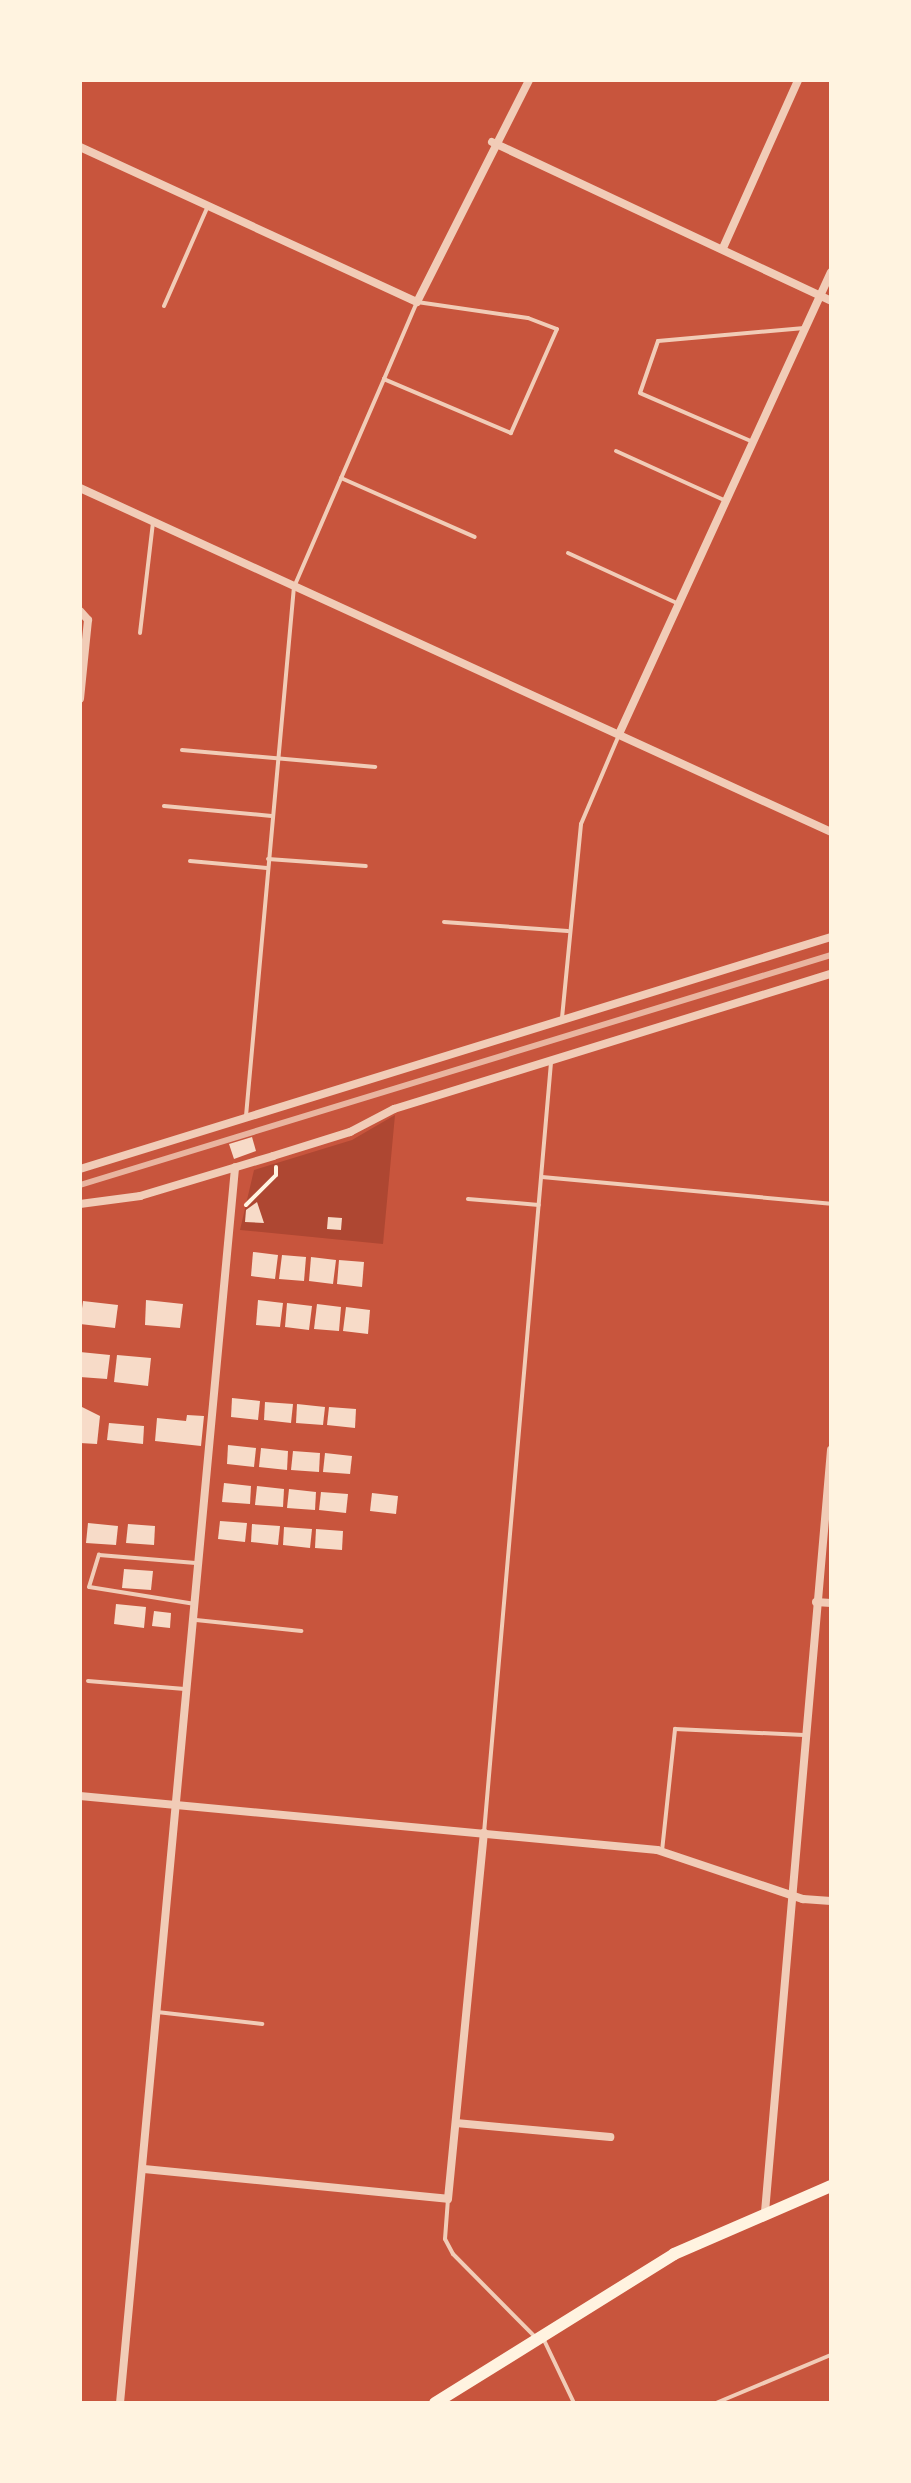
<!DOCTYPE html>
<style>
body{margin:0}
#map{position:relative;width:911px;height:2483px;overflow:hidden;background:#c8553d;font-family:Inter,sans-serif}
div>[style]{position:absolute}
.green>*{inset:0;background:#ae4732}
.building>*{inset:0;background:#f7dbc8}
.path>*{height:4px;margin:-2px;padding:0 2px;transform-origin:2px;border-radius:2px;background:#fff3e0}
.service>*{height:4px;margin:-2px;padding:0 2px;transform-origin:2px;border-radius:2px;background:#f1ccb7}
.minor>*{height:8px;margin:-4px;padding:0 4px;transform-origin:4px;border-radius:4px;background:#f1ccb7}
.primary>*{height:12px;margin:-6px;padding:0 6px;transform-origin:6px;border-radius:6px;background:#fff3e0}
.rail>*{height:6px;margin:-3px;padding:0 3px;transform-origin:3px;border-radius:3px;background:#e9b49f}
span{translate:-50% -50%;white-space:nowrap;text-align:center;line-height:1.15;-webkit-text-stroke:6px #fff3e0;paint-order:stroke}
.frame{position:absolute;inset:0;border:82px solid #fff3e0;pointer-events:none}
</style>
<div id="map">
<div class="green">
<div style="clip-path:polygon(395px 1115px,383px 1244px,240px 1230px,254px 1170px,352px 1140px)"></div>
</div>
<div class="building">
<div style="clip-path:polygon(252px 1137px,256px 1151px,234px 1159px,229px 1144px)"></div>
<div style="clip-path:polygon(257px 1202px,264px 1223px,245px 1222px,246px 1210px)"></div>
<div style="clip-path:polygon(328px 1217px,342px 1218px,341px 1230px,327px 1229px)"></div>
<div style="clip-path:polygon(253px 1252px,278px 1255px,275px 1279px,251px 1276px)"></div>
<div style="clip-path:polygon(282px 1255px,306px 1257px,304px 1281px,279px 1279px)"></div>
<div style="clip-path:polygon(311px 1257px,336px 1260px,333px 1284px,309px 1281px)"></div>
<div style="clip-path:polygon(339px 1260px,364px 1262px,362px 1287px,337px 1284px)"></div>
<div style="clip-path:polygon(146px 1300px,183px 1304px,180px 1328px,145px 1325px)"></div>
<div style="clip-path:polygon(258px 1300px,283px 1303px,280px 1327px,256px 1325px)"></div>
<div style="clip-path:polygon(83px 1301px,118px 1305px,115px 1328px,80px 1324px)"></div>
<div style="clip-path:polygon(287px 1303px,312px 1306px,309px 1330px,285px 1327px)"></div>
<div style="clip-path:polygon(317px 1304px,341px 1307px,339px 1331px,314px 1329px)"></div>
<div style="clip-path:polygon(346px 1307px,370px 1310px,368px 1334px,343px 1331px)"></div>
<div style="clip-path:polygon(80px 1352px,110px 1355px,107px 1379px,80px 1377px)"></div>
<div style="clip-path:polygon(117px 1355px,151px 1358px,148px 1386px,114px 1382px)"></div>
<div style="clip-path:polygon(232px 1398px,260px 1401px,258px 1420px,231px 1417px)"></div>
<div style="clip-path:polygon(265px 1402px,293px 1404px,291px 1423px,264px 1420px)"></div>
<div style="clip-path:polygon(297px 1404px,325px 1407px,323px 1425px,296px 1423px)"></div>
<div style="clip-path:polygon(80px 1406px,100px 1416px,97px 1444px,80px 1443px)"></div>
<div style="clip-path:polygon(329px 1407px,356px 1409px,355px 1428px,327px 1425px)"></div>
<div style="clip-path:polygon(187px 1415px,204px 1416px,201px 1446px,155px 1441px,157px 1418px,186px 1421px)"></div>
<div style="clip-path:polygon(109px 1423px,144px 1426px,143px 1444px,107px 1440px)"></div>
<div style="clip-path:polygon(228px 1445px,256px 1448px,254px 1467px,227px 1464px)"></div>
<div style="clip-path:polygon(261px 1448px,288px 1451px,287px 1470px,259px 1467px)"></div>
<div style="clip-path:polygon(293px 1451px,320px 1453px,319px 1472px,291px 1470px)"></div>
<div style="clip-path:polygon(325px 1453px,352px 1456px,350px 1474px,323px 1472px)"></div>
<div style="clip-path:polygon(224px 1483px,251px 1486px,250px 1504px,222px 1502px)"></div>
<div style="clip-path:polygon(257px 1486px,284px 1489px,283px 1507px,255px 1505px)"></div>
<div style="clip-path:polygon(289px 1489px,316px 1492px,315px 1510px,287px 1508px)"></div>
<div style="clip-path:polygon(321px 1492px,348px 1494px,346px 1513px,319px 1510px)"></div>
<div style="clip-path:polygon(372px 1493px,398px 1496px,396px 1514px,370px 1511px)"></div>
<div style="clip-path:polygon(220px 1521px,247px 1523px,245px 1542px,218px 1539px)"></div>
<div style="clip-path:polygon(88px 1523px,118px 1526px,116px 1545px,86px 1543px)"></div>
<div style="clip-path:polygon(128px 1524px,155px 1526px,154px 1545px,126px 1543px)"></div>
<div style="clip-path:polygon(252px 1524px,280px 1526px,278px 1545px,251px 1542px)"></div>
<div style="clip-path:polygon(284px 1527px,312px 1529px,310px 1548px,283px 1545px)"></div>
<div style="clip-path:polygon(316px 1529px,343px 1531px,342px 1550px,315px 1548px)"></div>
<div style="clip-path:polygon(124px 1569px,153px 1571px,151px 1590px,122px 1588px)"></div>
<div style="clip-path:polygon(116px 1604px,146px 1607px,144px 1628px,114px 1624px)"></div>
<div style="clip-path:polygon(154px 1611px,171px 1613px,170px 1628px,152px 1626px)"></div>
</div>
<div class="path">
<div style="left:246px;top:1205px;width:42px;rotate:-45deg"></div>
<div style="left:276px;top:1175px;width:8px;rotate:-90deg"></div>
</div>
<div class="service">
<div style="left:164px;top:306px;width:109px;rotate:-66.3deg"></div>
<div style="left:753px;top:442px;width:123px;rotate:-156.6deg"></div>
<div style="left:640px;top:393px;width:55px;rotate:-70.9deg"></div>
<div style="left:658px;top:341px;width:147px;rotate:-5.1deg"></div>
<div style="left:616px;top:451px;width:121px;rotate:24.4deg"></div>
<div style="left:341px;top:478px;width:146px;rotate:23.8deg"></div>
<div style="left:568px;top:553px;width:122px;rotate:24.7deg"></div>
<div style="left:140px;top:633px;width:112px;rotate:-83.3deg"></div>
<div style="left:182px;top:750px;width:194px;rotate:5deg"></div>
<div style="left:164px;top:806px;width:108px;rotate:5.3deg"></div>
<div style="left:268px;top:859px;width:98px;rotate:4.1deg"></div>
<div style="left:190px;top:861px;width:77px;rotate:5.2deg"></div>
<div style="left:444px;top:922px;width:124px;rotate:4.2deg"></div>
<div style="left:562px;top:1018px;width:195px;rotate:-84.4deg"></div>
<div style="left:581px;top:824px;width:97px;rotate:-66.9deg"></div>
<div style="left:246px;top:1116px;width:531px;rotate:-84.82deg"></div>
<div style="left:294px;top:587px;width:227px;rotate:-66.6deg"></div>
<div style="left:384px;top:379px;width:84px;rotate:-66.8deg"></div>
<div style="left:417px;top:302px;width:112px;rotate:8.2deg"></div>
<div style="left:528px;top:318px;width:31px;rotate:21deg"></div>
<div style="left:557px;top:329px;width:114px;rotate:113.9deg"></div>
<div style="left:511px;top:433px;width:138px;rotate:-157deg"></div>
<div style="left:542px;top:1177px;width:290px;rotate:5.3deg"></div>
<div style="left:468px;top:1199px;width:71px;rotate:4.8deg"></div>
<div style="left:195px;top:1604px;width:107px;rotate:-170.9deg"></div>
<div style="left:89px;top:1587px;width:34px;rotate:-73deg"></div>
<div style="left:99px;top:1555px;width:97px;rotate:4.7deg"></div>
<div style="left:196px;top:1620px;width:106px;rotate:6deg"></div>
<div style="left:88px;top:1681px;width:97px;rotate:4.7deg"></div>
<div style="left:484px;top:1833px;width:773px;rotate:-85.03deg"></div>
<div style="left:662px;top:1851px;width:123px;rotate:-83.9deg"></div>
<div style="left:675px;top:1729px;width:129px;rotate:2.7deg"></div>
<div style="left:157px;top:2012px;width:106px;rotate:6.5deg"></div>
<div style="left:448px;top:2199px;width:40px;rotate:94.3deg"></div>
<div style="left:445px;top:2239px;width:17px;rotate:62deg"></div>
<div style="left:453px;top:2254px;width:117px;rotate:45.3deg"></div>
<div style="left:543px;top:2338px;width:72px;rotate:64.5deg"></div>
<div style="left:716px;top:2403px;width:125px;rotate:-22.7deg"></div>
</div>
<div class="minor">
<div style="left:492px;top:142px;width:374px;rotate:25.1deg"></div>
<div style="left:80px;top:147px;width:371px;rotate:24.7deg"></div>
<div style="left:417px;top:302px;width:249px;rotate:-63.2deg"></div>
<div style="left:723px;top:248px;width:184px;rotate:-65.9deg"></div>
<div style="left:80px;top:488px;width:826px;rotate:24.61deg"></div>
<div style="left:80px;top:611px;width:12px;rotate:48deg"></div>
<div style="left:88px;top:620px;width:79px;rotate:95.8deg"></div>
<div style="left:619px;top:734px;width:508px;rotate:-65.35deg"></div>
<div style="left:80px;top:1169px;width:786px;rotate:-17.17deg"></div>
<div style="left:80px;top:1204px;width:61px;rotate:-7.6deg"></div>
<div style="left:140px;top:1196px;width:139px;rotate:-16.7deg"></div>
<div style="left:273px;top:1156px;width:81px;rotate:-17.3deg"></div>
<div style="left:350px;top:1132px;width:50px;rotate:-27.6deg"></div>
<div style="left:394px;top:1109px;width:457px;rotate:-17.2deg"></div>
<div style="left:816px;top:1602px;width:15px;rotate:4deg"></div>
<div style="left:80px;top:1796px;width:580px;rotate:5.35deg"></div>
<div style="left:657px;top:1850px;width:154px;rotate:18.6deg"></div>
<div style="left:803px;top:1899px;width:28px;rotate:4deg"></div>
<div style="left:456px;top:2123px;width:155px;rotate:5.2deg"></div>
<div style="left:144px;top:2169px;width:305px;rotate:5.6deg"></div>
<div style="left:448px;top:2199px;width:368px;rotate:-84.4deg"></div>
<div style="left:765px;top:2212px;width:765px;rotate:-85.05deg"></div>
<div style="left:120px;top:2403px;width:1241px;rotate:-84.68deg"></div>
</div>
<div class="primary">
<div style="left:435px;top:2403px;width:282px;rotate:-31.9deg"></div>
<div style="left:674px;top:2254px;width:171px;rotate:-23.4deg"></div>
</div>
<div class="rail">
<div style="left:80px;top:1185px;width:785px;rotate:-17.03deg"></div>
</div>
<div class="frame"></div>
</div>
